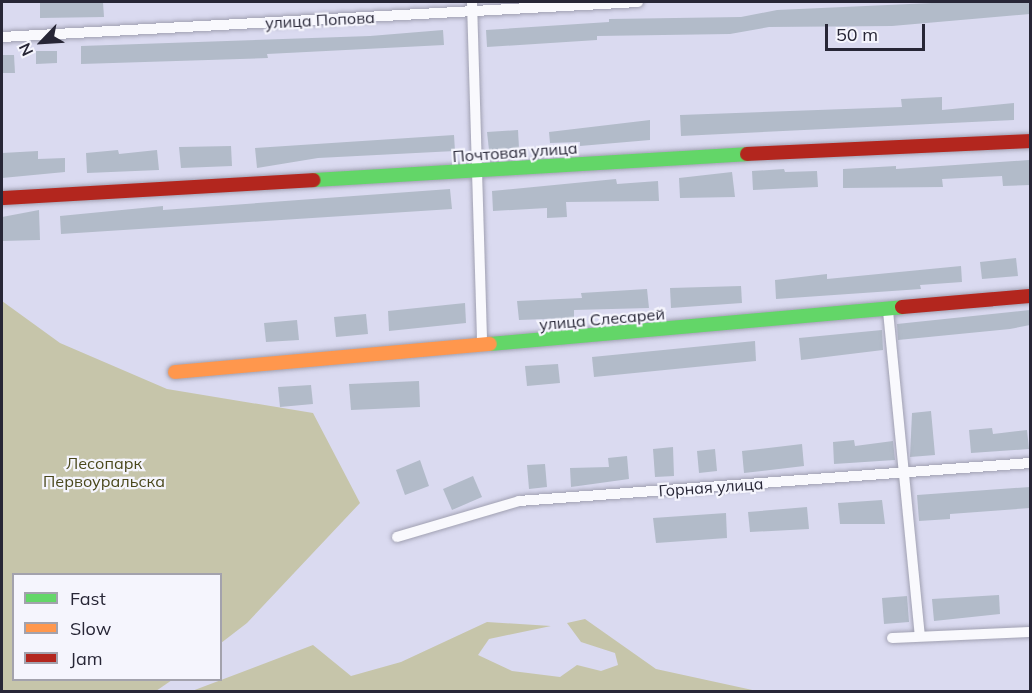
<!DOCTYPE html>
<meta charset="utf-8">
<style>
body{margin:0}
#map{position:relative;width:1032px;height:693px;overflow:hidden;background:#dadaf0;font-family:Mulish,sans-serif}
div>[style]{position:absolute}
.green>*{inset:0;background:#c6c5aa}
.building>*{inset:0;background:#b2bbc9}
.roads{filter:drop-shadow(0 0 2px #a0a0b1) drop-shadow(0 0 2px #a0a0b1)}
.street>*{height:10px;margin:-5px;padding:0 5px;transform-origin:5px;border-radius:5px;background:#f9f9fd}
.fast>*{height:14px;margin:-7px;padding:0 7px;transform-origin:7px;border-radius:7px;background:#63d668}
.slow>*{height:14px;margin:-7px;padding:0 7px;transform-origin:7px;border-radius:7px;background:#ff974d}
.jam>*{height:14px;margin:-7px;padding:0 7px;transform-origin:7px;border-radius:7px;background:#b3261e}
span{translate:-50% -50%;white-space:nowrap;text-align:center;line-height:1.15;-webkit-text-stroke:4.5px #f5f5fd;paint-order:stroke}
.street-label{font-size:16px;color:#272636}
.park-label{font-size:16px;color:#49471b}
.frame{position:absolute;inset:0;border:3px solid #272636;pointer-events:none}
.legend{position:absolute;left:12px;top:573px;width:210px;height:108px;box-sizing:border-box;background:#f5f5fd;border:2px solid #a3a2ad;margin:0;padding:8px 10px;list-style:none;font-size:18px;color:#272636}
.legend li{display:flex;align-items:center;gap:12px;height:30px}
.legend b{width:30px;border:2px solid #a3a2ad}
.north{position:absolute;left:12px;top:12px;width:60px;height:60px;-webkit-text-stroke:4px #f5f5fd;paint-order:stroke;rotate:245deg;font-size:16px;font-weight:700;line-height:24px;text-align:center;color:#272636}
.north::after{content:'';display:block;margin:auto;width:21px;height:27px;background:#272636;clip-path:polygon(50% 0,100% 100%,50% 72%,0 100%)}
.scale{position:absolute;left:825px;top:24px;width:100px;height:27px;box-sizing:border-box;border:3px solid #272636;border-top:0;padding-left:8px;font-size:18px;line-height:21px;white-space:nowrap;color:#272636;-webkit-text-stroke:4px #f5f5fd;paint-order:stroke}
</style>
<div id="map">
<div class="green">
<div style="clip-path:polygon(2px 301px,60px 343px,167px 389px,313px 413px,360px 503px,247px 623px,221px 643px,220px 574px,14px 574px,14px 680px,172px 680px,156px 691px,2px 691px)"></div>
<div style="clip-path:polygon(585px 619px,656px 669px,757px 691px,192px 691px,313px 645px,351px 676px,401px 662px,487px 622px,551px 626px,489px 639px,478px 655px,512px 671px,560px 677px,577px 665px,601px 671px,618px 665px,615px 653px,581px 642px,567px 623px)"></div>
</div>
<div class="building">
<div style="clip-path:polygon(40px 2px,103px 2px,104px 17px,40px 18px)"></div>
<div style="clip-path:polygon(954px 2px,1030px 2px,1030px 14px,892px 26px,769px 27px,730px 34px,597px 36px,597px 40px,487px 47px,486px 30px,609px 22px,609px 19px,741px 17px,777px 10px)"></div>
<div style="clip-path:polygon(443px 30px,444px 45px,267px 54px,268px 58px,81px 64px,81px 46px,370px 36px)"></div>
<div style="clip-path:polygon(36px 51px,57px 51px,57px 63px,36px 64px)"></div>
<div style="clip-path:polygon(2px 55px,14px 55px,15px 73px,2px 73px)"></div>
<div style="clip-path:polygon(942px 97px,942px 110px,1014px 103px,1014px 120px,681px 136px,680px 115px,902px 107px,901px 99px)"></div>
<div style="clip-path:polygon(650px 120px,650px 140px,580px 146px,580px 142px,550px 143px,549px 132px)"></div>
<div style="clip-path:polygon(518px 130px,519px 148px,489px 150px,487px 132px)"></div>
<div style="clip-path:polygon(454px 135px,455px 151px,318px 158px,257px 168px,255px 148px)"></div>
<div style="clip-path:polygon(231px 146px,232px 166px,181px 168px,179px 147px)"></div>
<div style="clip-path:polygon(118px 150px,119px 154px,157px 150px,159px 170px,87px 173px,86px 153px)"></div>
<div style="clip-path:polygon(38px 151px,38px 159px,65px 158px,65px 172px,2px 178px,2px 153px)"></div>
<div style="clip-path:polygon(1029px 160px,1030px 185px,1003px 186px,1002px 176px,942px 179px,943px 187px,843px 188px,843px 169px,896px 166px,896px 169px)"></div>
<div style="clip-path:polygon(784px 169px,785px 172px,817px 171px,818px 187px,753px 190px,752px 171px)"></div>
<div style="clip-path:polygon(732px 172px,735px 197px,680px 198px,679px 178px)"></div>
<div style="clip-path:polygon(616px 179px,617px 184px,658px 181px,659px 201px,566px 202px,567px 217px,547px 218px,547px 208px,493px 211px,492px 191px)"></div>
<div style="clip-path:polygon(450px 189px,452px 209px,61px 234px,60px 216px,163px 206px,163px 210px)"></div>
<div style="clip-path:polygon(39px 210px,40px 240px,2px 241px,2px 217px)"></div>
<div style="clip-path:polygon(1016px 258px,1018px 276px,982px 279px,980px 262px)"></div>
<div style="clip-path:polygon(961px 266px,962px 282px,920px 285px,921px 289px,776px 299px,775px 280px,827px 274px,827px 279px)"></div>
<div style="clip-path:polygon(741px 286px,742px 303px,671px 308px,670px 288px)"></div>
<div style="clip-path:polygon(647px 289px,649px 308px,574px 310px,574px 318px,519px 320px,517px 301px,582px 298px,581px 293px)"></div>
<div style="clip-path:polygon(465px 303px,466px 323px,389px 331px,388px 311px)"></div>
<div style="clip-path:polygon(1030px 310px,1030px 325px,1010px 329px,898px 340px,897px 324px)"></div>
<div style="clip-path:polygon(366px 314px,368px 334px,336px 337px,334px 317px)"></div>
<div style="clip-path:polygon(297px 320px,299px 340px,266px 342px,264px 323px)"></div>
<div style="clip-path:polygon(882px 330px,883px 350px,801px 360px,799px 338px)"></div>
<div style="clip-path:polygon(755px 341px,756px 361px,594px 377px,592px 357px)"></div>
<div style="clip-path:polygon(558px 364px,560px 383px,527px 386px,525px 366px)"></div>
<div style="clip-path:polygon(419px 381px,420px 407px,351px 410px,349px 384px)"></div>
<div style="clip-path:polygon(311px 385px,313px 404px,280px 407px,278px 387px)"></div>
<div style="clip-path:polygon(931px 411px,935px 455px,910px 457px,912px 413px)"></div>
<div style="clip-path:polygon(992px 428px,993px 434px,1027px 430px,1029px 449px,971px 453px,969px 430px)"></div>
<div style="clip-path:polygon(854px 440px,855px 446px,893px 441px,895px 460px,834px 464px,833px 442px)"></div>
<div style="clip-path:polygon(802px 444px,804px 466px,744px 473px,742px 451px)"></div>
<div style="clip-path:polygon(673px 447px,674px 476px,655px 477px,653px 449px)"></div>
<div style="clip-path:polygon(715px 449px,717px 471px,699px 473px,697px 451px)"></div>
<div style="clip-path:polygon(627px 456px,629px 479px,571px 487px,570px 468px,609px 467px,608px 458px)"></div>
<div style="clip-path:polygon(420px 460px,429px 486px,405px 495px,396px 470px)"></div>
<div style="clip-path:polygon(545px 464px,547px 487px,529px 489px,527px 465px)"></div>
<div style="clip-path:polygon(473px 476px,482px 497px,452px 510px,443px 489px)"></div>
<div style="clip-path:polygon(1030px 487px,1030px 508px,950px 514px,950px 519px,919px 521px,917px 495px)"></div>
<div style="clip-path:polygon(882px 500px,885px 524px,840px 524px,838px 503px)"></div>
<div style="clip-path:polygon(807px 507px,809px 529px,750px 532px,748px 512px)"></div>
<div style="clip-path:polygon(726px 513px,727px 538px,656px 543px,653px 518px)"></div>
<div style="clip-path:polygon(999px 595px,1000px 614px,934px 621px,932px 599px)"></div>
<div style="clip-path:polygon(907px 596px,909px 622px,884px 624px,882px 598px)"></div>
</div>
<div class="roads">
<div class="street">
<div style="left:472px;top:2px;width:344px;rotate:88.3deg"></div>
<div style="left:2px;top:37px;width:637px;rotate:-3.15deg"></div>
<div style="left:888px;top:311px;width:326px;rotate:84.4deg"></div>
<div style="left:397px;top:537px;width:127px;rotate:-16.4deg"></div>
<div style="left:519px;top:501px;width:512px;rotate:-4.25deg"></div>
<div style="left:892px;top:638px;width:138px;rotate:-2.5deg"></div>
</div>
<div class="fast">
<div style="left:313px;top:180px;width:435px;rotate:-3.4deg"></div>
<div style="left:490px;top:344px;width:414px;rotate:-5.1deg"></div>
</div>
<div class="slow">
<div style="left:175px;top:372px;width:316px;rotate:-5.1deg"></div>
</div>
<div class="jam">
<div style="left:747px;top:154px;width:283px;rotate:-2.6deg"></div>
<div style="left:2px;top:198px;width:312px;rotate:-3.3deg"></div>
<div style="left:902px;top:307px;width:128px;rotate:-4.9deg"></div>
</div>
</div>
<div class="street-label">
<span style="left:320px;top:20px;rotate:-3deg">улица Попова</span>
<span style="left:515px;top:152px;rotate:-4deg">Почтовая улица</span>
<span style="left:602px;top:319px;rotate:-5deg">улица Слесарей</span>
<span style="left:711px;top:487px;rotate:-4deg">Горная улица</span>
</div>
<div class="park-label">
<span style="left:104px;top:472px">Лесопарк<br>Первоуральска</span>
</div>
<div class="frame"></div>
<ul class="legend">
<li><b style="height:8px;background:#63d668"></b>Fast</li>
<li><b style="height:8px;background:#ff974d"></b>Slow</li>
<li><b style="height:8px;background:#b3261e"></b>Jam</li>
</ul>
<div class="north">N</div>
<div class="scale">50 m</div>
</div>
